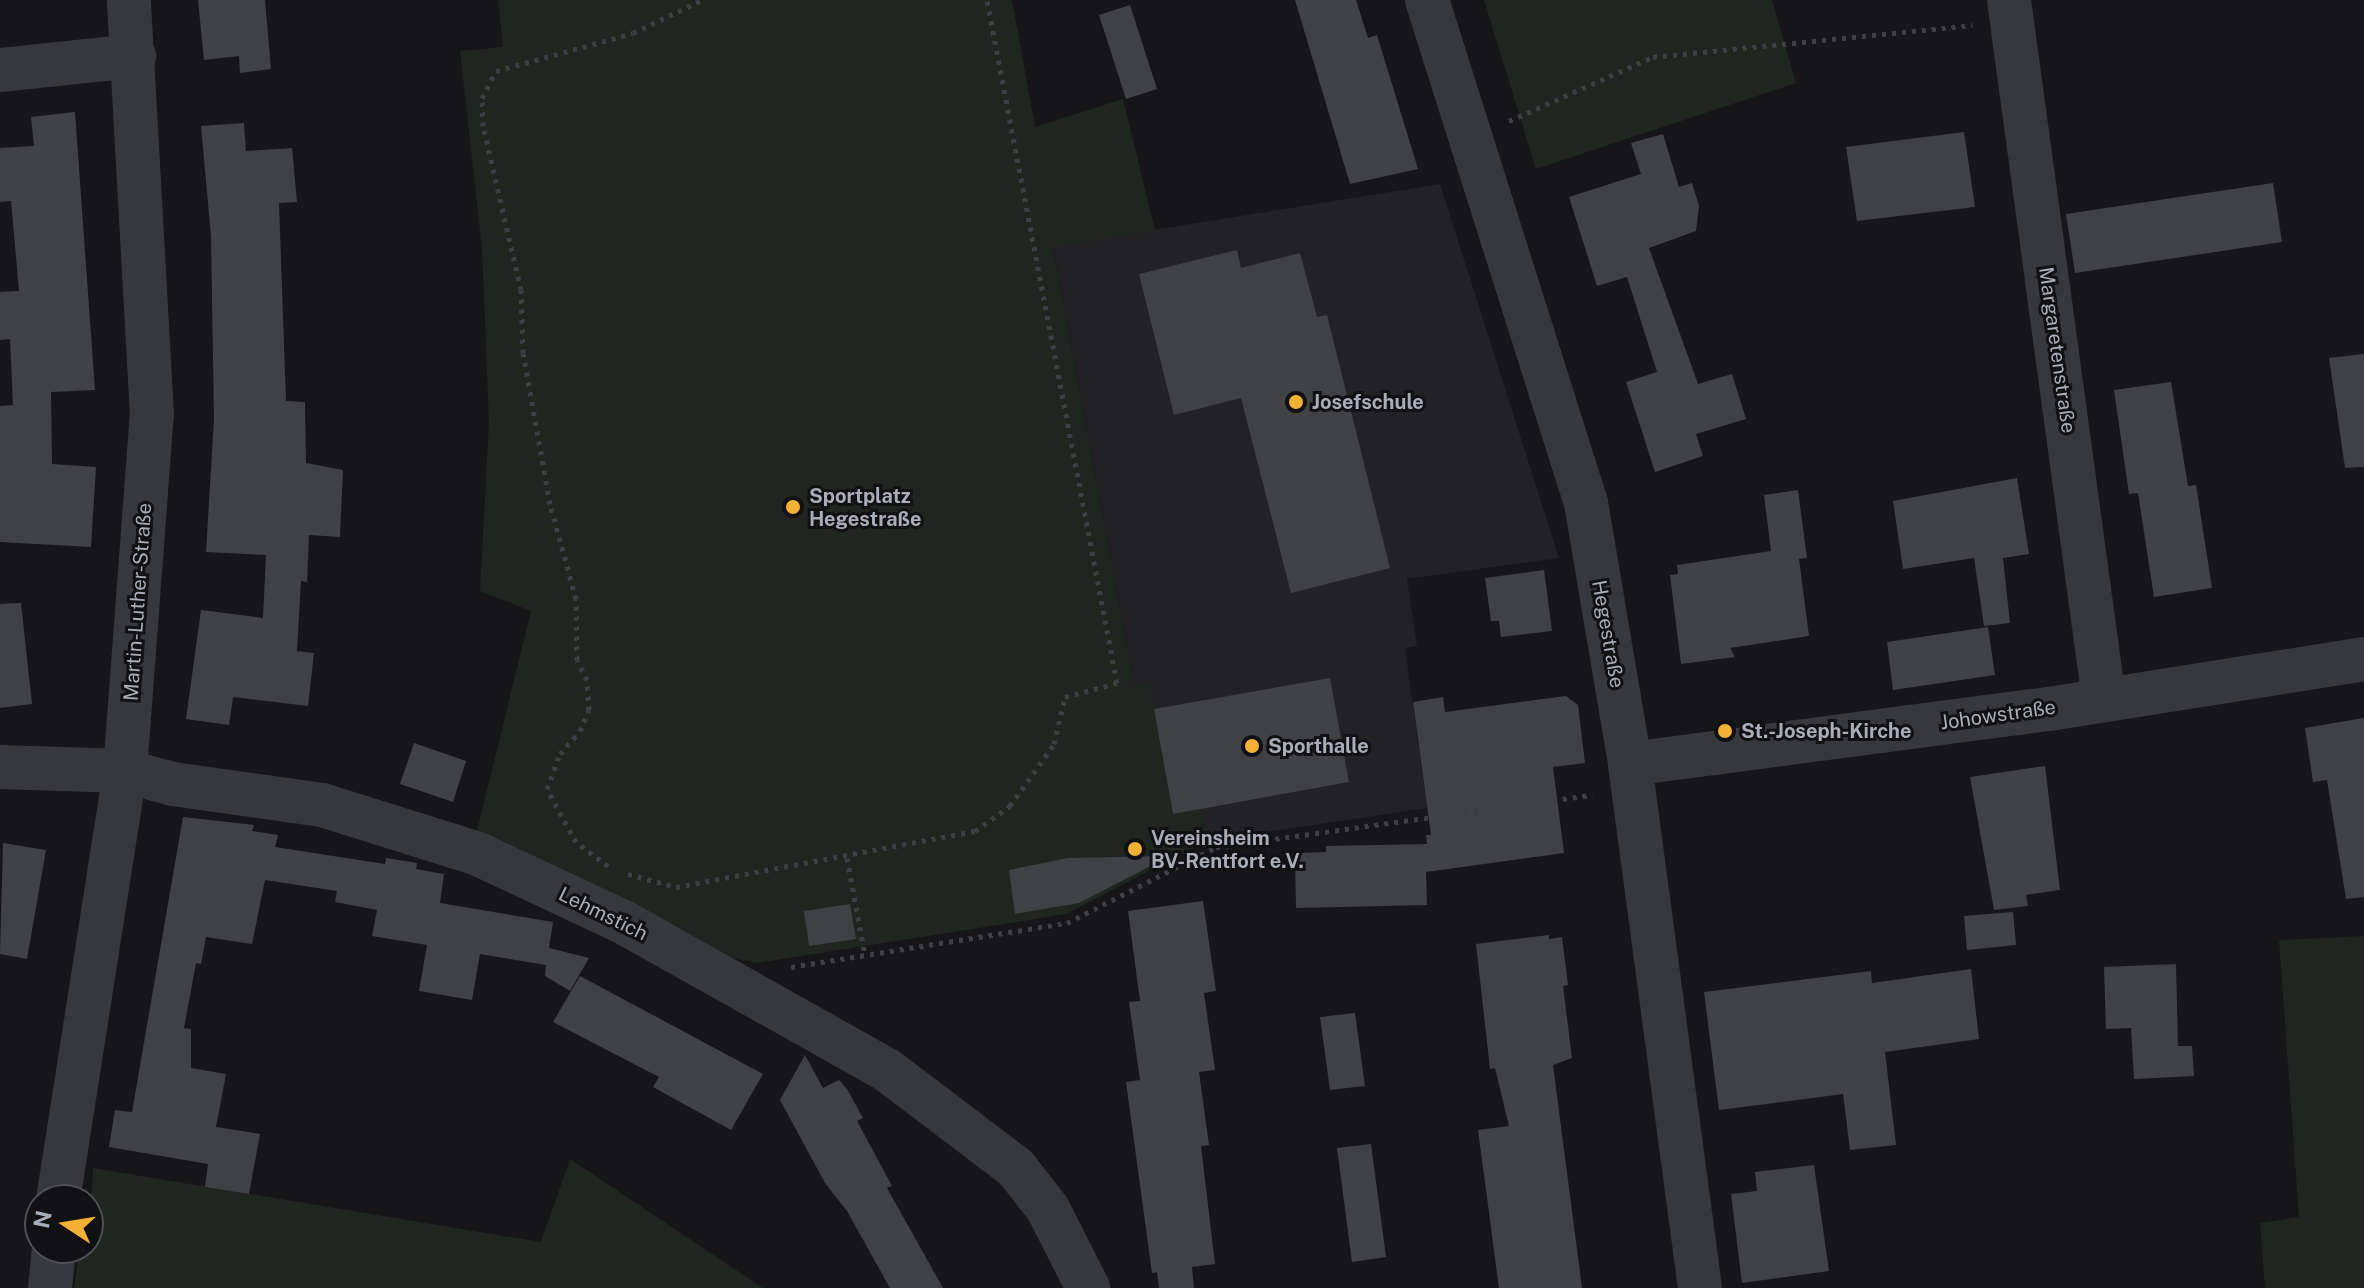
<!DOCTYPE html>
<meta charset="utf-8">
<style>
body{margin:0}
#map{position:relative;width:2364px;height:1288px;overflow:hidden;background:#161618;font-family:"Public Sans",sans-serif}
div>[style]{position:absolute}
.built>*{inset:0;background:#222225}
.green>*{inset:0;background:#1e261f}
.building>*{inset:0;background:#404145}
.path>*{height:5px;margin-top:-2.5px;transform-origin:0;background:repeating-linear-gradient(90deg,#3d3f44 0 4px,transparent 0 10px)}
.street>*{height:44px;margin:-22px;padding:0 22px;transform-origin:22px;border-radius:22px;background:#37383d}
.dots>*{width:22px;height:22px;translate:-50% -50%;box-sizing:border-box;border:4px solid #111113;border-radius:50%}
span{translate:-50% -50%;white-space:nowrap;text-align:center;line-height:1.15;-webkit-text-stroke:6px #111113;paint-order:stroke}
.street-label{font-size:20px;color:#a8adb8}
.poi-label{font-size:20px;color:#a8adb8;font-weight:700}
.left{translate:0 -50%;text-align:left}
.north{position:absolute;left:24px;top:1184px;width:80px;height:80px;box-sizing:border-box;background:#111113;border:2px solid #4d4f55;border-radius:50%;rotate:282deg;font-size:22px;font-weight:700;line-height:32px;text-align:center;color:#a8adb8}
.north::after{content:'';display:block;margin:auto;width:28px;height:36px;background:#f2b134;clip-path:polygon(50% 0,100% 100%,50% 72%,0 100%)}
</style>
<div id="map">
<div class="built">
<div style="clip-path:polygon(1440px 184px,1559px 558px,1407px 579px,1417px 646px,1405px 648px,1427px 808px,1206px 841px,1201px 809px,1173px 814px,1149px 684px,1134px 685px,1053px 246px)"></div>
</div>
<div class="green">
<div style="clip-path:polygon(498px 0,1012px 0,1035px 127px,1123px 99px,1155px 230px,1053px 247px,1134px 685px,1149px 683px,1173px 814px,1201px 809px,1206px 841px,1066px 914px,758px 963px,731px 958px,476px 835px,531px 611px,480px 591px,489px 422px,482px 249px,460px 51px,503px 47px)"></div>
<div style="clip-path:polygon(1484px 0,1772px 0,1796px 83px,1536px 169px)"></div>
<div style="clip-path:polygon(2364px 936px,2364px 1288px,2265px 1288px,2260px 1223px,2299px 1217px,2279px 940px)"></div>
<div style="clip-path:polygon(570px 1159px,763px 1288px,74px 1288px,80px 1248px,88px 1248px,93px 1168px,541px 1242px)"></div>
</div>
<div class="building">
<div style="clip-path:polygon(198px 0,265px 0,271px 69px,240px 73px,239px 56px,204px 60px)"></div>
<div style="clip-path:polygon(1295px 0,1356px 0,1368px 38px,1377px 35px,1418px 169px,1350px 184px)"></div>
<div style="clip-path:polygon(1130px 5px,1157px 89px,1126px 99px,1099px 15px)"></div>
<div style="clip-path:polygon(75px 112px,95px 390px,51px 392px,52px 464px,96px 467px,91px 547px,0 542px,0 406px,13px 405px,10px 339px,0 340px,0 292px,19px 291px,11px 201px,0 202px,0 148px,34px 146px,31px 117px)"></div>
<div style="clip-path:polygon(244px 123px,246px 151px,292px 148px,297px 202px,279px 203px,286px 401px,305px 402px,306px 463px,343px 470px,340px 537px,309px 535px,307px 582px,301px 581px,297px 651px,314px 653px,308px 706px,233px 697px,229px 725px,186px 719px,201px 610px,263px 618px,266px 555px,206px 552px,214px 419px,211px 236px,201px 126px)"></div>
<div style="clip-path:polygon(1964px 132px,1975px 207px,1857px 221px,1846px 147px)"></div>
<div style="clip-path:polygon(1663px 134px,1679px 187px,1692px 183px,1699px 206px,1696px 231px,1649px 248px,1698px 384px,1732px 374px,1746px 419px,1696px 434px,1703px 456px,1655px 472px,1626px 382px,1657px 372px,1627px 277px,1597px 286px,1569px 197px,1641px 174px,1631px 143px)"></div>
<div style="clip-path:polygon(2273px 183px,2282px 242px,2075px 273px,2066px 214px)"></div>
<div style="clip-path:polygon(1237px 250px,1241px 268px,1300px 253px,1317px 317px,1327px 315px,1390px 568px,1291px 593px,1241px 398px,1174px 415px,1139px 274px)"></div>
<div style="clip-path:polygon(2364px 354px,2364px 467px,2345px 468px,2329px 358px)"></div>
<div style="clip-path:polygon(2171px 382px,2188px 486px,2196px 485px,2212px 588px,2154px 597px,2138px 493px,2129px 494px,2114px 390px)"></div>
<div style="clip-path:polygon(2017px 478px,2029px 554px,2003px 558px,2010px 623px,1984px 626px,1974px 558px,1903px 569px,1893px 501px)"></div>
<div style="clip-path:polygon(1798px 490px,1807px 558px,1799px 559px,1809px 636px,1730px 648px,1735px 657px,1681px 664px,1670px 575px,1678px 574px,1677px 565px,1771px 551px,1764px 495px)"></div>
<div style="clip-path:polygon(1544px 570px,1552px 631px,1501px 637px,1499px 621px,1491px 621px,1485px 578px)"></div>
<div style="clip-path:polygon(21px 603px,32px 704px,0 708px,0 604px)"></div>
<div style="clip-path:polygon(1988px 627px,1995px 675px,1893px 690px,1887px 642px)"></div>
<div style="clip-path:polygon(1330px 678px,1349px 782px,1173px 814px,1154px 709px)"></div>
<div style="clip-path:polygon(1566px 696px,1578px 705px,1585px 763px,1553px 767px,1564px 853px,1426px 872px,1427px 905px,1296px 908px,1295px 853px,1326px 852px,1326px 846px,1427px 844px,1426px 835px,1431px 835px,1413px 702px,1443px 697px,1445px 712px)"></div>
<div style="clip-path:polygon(2364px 718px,2364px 897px,2346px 899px,2327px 780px,2313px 782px,2305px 728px)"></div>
<div style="clip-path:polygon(414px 743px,466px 761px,453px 802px,400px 784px)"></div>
<div style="clip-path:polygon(2045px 766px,2060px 890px,2026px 895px,2028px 906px,1994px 910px,1970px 777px)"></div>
<div style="clip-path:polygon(183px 817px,254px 825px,252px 831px,278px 835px,275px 847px,385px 864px,386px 858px,417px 863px,416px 869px,444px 874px,440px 903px,553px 922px,549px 948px,589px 958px,570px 991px,545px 976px,546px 965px,480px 954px,472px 1000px,419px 991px,427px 945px,372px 936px,377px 910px,335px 902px,337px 891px,265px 880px,252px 944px,206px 937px,201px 964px,196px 963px,184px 1028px,191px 1029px,191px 1068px,226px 1074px,216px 1127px,260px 1134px,249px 1194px,205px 1187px,208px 1164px,109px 1147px,115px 1110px,132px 1112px)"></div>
<div style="clip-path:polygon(3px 843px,46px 850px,27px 959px,0 954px)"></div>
<div style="clip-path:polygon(1170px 856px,1079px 903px,1015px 914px,1009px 870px,1068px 858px)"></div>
<div style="clip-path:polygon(1203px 901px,1216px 991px,1204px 993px,1215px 1070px,1199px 1072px,1209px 1145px,1201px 1146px,1215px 1264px,1192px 1267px,1194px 1288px,1159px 1288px,1157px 1272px,1152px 1273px,1126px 1082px,1140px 1080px,1129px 1002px,1140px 1001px,1128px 911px)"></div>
<div style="clip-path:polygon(850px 904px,856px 939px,809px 946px,804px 911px)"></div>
<div style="clip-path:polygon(2013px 912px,2016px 945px,1967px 950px,1964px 916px)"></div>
<div style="clip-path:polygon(1549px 935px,1549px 939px,1562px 937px,1568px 985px,1563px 986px,1572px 1058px,1553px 1065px,1582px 1288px,1499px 1288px,1478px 1130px,1509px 1126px,1495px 1068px,1490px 1069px,1476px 944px)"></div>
<div style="clip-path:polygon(2176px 964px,2178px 1046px,2192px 1046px,2194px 1076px,2134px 1079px,2131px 1028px,2106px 1029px,2104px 967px)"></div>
<div style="clip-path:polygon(1971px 969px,1979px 1039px,1885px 1052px,1896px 1145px,1850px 1150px,1843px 1094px,1719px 1110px,1704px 992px,1871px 971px,1872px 983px)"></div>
<div style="clip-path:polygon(580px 976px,763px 1074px,731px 1130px,653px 1087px,659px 1077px,553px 1022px)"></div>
<div style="clip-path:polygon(1355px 1013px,1365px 1086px,1330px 1090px,1320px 1017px)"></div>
<div style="clip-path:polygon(805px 1055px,823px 1088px,839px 1080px,847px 1089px,863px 1118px,857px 1121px,892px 1186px,887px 1188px,943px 1288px,890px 1288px,847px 1211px,825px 1183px,780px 1100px)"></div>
<div style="clip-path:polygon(1371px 1144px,1386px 1257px,1352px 1262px,1337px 1148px)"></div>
<div style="clip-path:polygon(1814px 1165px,1829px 1271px,1742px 1283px,1731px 1194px,1757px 1191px,1755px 1172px)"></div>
</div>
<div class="path">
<div style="left:1509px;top:121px;width:158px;rotate:-24deg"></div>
<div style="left:1653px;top:57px;width:321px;rotate:-5.7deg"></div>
<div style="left:847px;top:858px;width:99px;rotate:79.5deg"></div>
<div style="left:608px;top:866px;width:40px;rotate:-143deg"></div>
<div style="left:576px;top:842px;width:60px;rotate:-118.7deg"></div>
<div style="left:547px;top:789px;width:37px;rotate:-70deg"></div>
<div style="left:560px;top:754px;width:30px;rotate:-49deg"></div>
<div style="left:580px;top:731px;width:23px;rotate:-67deg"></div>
<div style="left:589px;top:710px;width:30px;rotate:-94deg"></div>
<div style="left:587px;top:680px;width:22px;rotate:-117deg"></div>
<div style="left:577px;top:660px;width:61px;rotate:-90.9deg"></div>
<div style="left:576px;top:599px;width:98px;rotate:-105.3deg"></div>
<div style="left:550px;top:504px;width:153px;rotate:-100.1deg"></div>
<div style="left:523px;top:353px;width:63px;rotate:-91.8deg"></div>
<div style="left:521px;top:290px;width:168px;rotate:-103deg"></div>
<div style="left:483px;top:126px;width:28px;rotate:-92deg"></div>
<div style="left:482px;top:98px;width:30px;rotate:-63deg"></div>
<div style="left:496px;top:71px;width:142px;rotate:-15.5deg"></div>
<div style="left:633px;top:33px;width:76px;rotate:-25.6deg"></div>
<div style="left:628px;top:874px;width:50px;rotate:15.2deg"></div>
<div style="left:676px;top:887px;width:304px;rotate:-10.6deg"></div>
<div style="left:975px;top:831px;width:43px;rotate:-35.5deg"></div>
<div style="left:1010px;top:806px;width:76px;rotate:-54.6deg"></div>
<div style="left:1054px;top:744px;width:48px;rotate:-76.8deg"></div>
<div style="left:1065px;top:697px;width:54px;rotate:-15.1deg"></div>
<div style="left:1117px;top:683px;width:695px;rotate:-100.78deg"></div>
<div style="left:791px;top:967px;width:279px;rotate:-9.1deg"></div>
<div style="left:1067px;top:923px;width:167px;rotate:-27deg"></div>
<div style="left:1216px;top:847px;width:380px;rotate:-7.9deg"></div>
</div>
<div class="street">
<div style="left:1427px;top:0;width:528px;rotate:72.46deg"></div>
<div style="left:1586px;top:503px;width:265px;rotate:80.4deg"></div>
<div style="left:1630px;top:764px;width:529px;rotate:82.39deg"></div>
<div style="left:2009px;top:0;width:706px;rotate:82.27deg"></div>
<div style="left:0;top:70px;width:135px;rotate:-6deg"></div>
<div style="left:1630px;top:764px;width:423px;rotate:-7.5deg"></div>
<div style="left:2049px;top:709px;width:319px;rotate:-9deg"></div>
<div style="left:0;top:767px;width:125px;rotate:1.8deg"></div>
<div style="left:125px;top:771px;width:50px;rotate:15.2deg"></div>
<div style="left:173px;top:784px;width:150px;rotate:8deg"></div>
<div style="left:322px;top:805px;width:164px;rotate:17.4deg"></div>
<div style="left:478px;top:854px;width:162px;rotate:25.1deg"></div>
<div style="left:625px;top:923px;width:300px;rotate:29.3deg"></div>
<div style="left:887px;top:1070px;width:162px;rotate:37.2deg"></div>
<div style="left:1016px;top:1168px;width:52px;rotate:52deg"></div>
<div style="left:1048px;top:1209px;width:89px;rotate:63.1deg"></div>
<div style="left:58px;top:1200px;width:434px;rotate:-81.1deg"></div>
<div style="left:125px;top:771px;width:357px;rotate:-85.7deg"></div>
<div style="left:152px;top:415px;width:416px;rotate:-93.2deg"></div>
<div style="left:50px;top:1288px;width:40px;rotate:-84.3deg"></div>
</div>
<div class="dots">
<div style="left:1296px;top:402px;background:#f2b134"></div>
<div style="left:793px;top:507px;background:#f2b134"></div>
<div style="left:1725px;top:731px;background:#f2b134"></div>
<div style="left:1252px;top:746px;background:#f2b134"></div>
<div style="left:1135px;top:849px;background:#f2b134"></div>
</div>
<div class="street-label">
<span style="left:2057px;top:350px;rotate:82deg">Margaretenstraße</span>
<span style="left:138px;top:602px;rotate:-86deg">Martin-Luther-Straße</span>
<span style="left:1608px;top:634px;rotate:80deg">Hegestraße</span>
<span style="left:1998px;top:715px;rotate:-8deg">Johowstraße</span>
<span style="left:603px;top:914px;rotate:26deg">Lehmstich</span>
</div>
<div class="poi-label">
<span class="left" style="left:1312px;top:402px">Josefschule</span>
<span class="left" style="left:809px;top:508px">Sportplatz<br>Hegestraße</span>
<span class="left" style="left:1741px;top:731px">St.-Joseph-Kirche</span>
<span class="left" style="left:1268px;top:746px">Sporthalle</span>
<span class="left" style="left:1151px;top:850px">Vereinsheim<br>BV-Rentfort e.V.</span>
</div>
<div class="north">N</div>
</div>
